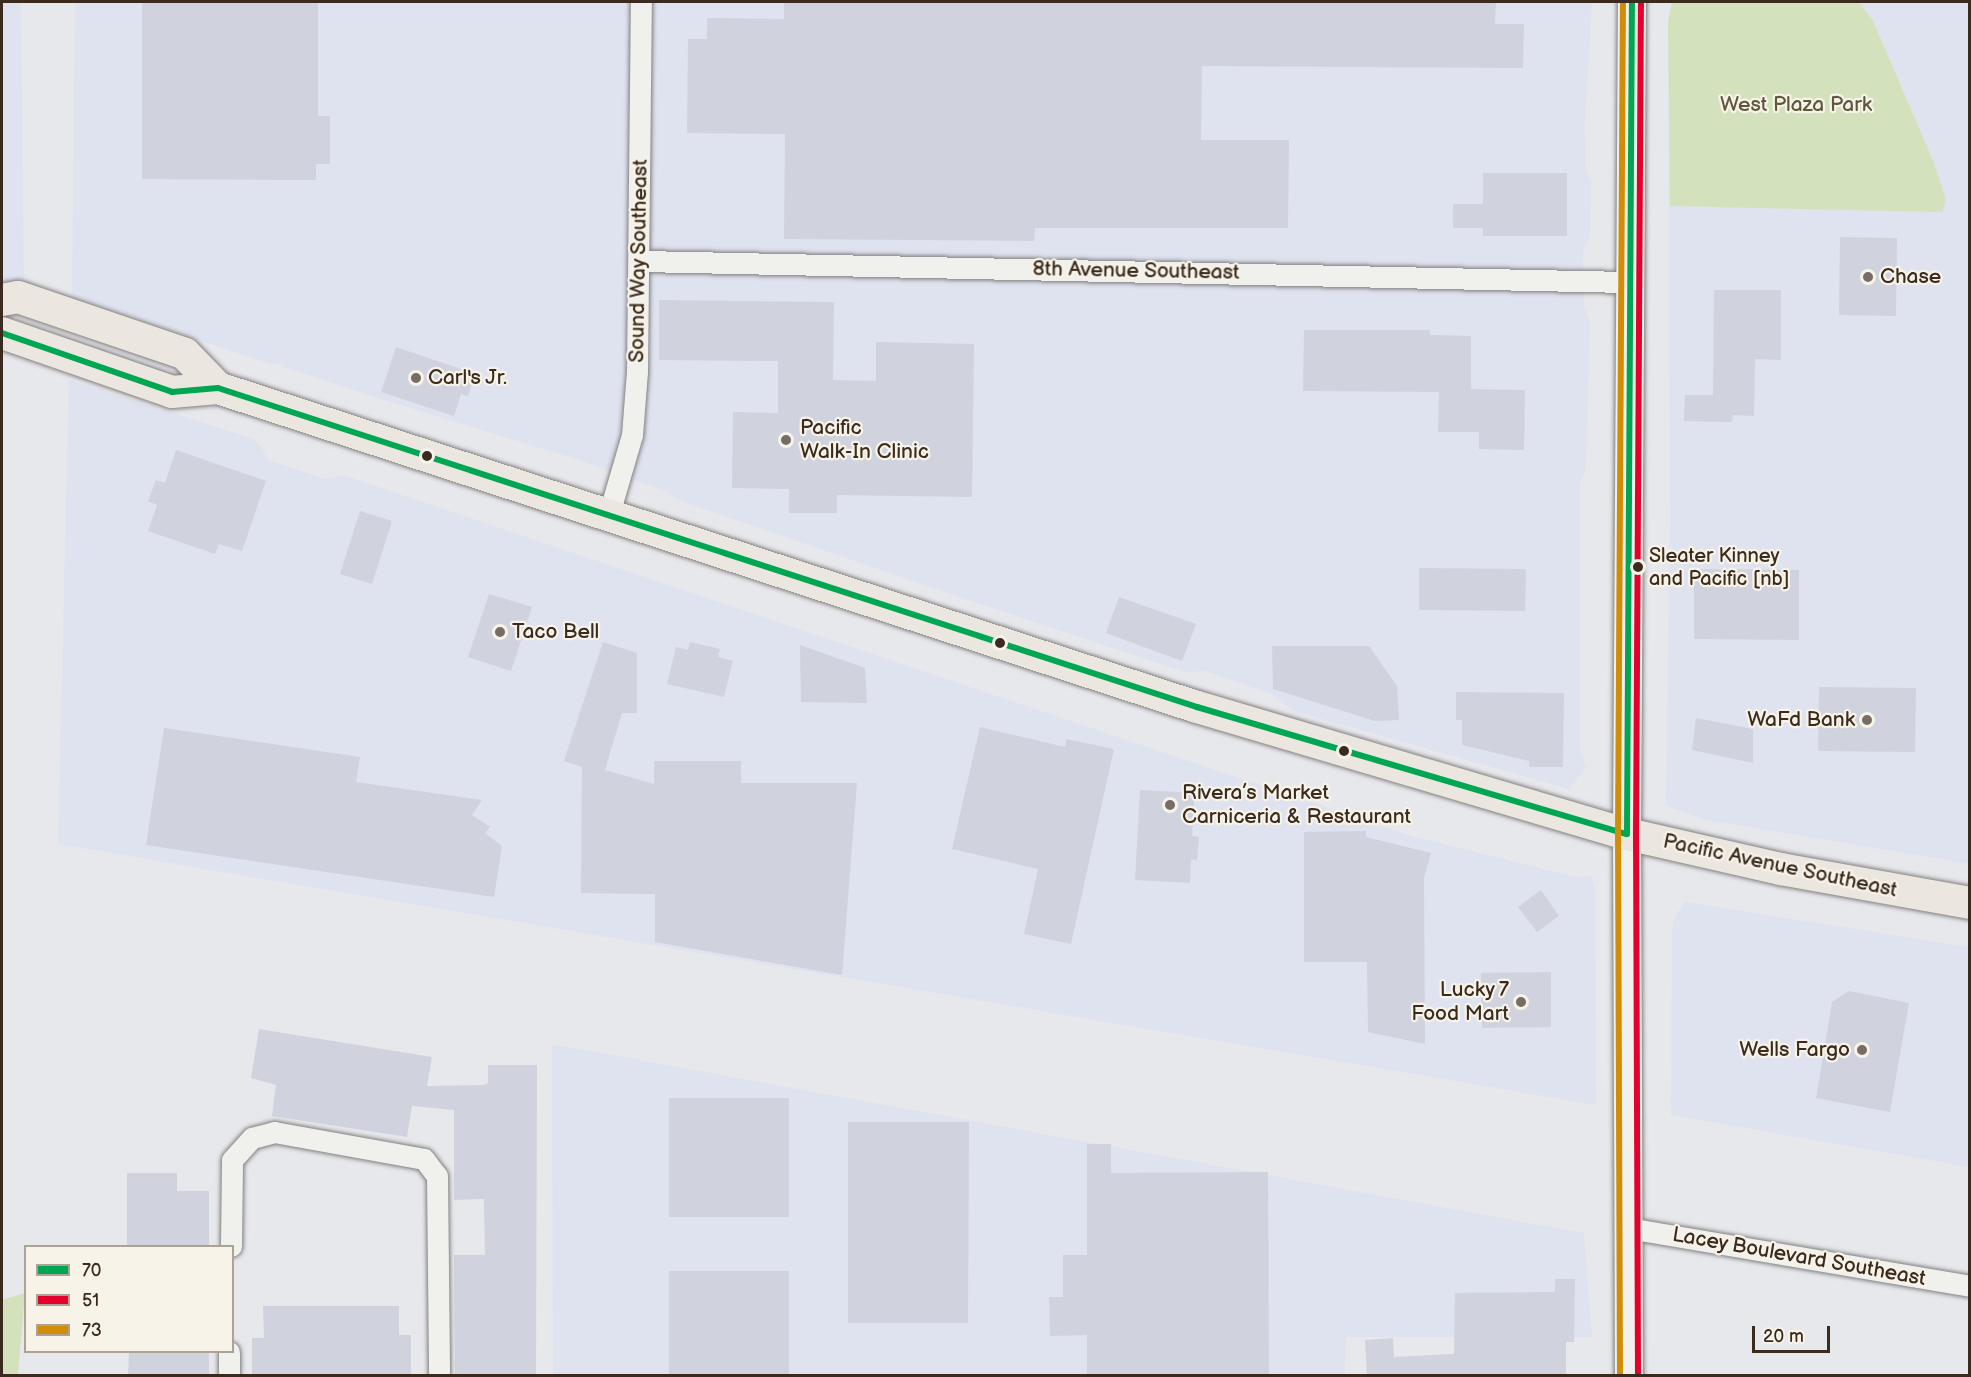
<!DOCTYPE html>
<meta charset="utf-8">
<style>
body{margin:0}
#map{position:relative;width:1971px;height:1377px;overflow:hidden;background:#e7e8ec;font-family:"Balsamiq Sans",sans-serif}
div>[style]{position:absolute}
.built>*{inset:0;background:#dfe2ef}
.green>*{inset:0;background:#d3e2bc}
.building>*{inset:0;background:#d0d3dd}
.roads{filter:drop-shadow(0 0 2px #838180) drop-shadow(0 0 2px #838180)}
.street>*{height:21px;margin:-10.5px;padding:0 10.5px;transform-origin:10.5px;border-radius:10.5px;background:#f0f0ed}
.secondary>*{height:28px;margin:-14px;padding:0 14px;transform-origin:14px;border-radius:14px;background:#f0f0ed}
.primary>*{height:32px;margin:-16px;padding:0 16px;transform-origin:16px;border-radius:16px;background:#ebe6df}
.bus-1>*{height:6px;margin:-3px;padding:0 3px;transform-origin:3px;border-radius:3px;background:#00a651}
.bus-2>*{height:6px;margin:-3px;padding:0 3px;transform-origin:3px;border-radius:3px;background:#e4002b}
.bus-3>*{height:6px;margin:-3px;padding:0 3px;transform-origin:3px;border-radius:3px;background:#d18d06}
.dots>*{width:16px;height:16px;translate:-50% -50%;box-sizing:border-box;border:3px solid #f7f3e8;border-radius:50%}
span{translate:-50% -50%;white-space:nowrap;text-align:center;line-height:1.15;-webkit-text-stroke:4.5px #f7f3e8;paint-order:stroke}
.bus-label{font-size:20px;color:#3b2a1e}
.left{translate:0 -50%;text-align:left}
.park-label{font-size:21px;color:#5d573c}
.street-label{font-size:21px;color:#3b2a1e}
.poi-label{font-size:21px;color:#3b2a1e}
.right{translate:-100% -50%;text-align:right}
.frame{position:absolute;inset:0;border:3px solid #3b2a1e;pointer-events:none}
.legend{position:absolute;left:24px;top:1245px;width:210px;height:108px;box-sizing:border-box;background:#f7f3e8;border:2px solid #aca397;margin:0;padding:8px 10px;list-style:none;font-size:18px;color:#3b2a1e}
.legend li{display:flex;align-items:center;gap:12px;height:30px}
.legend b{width:30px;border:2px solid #aca397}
.scale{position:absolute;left:1752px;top:1326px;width:78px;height:27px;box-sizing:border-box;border:3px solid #3b2a1e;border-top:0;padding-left:8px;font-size:18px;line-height:21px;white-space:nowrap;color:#3b2a1e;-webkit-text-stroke:4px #f7f3e8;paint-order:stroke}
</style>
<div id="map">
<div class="built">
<div style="clip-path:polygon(2px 2px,21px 2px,24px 292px,2px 283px)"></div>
<div style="clip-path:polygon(75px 2px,1592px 2px,1585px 124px,1586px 171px,1591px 182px,1590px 236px,1583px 251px,1584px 305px,1590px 323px,1586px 469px,1580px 483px,1580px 749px,1586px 767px,1569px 789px,1294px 711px,1271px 694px,1205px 671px,1185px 672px,965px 599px,678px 500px,665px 491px,576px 459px,371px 396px,284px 367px,282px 363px,270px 364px,72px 297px)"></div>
<div style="clip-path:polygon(1672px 2px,1969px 2px,1969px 864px,1706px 820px,1666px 806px,1670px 519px,1668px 23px)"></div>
<div style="clip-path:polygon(69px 380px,251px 438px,261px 446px,268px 460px,326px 479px,343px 475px,1411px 836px,1575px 877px,1591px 876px,1595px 892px,1596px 1105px,58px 844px)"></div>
<div style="clip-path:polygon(1685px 902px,1969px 947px,1969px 1167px,1671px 1115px,1672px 932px,1674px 918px)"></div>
<div style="clip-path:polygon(552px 1044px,1584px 1233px,1592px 1337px,1346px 1337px,1345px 1376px,553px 1375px)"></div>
</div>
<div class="green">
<div style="clip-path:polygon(1672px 2px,1859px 2px,1873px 21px,1934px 163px,1946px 200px,1942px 212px,1670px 206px,1668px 23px)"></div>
<div style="clip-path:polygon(25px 1293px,18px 1375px,2px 1375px,2px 1300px)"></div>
</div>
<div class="building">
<div style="clip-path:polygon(142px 2px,318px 2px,318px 116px,330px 116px,330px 164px,316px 164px,316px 180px,142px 179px)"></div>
<div style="clip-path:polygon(784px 2px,1496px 2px,1495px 24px,1524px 24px,1523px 68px,1202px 66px,1201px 140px,1289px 140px,1288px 228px,1035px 228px,1034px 241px,784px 239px,785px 134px,687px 133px,688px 39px,707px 39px,707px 18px,784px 19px)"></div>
<div style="clip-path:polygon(1483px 173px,1567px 173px,1567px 236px,1483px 236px,1483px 228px,1453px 228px,1453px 204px,1483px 204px)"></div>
<div style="clip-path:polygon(1840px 237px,1897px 238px,1896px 316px,1839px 315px)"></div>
<div style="clip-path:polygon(1714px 290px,1781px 290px,1781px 360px,1755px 359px,1754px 416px,1733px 415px,1732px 422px,1684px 421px,1685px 395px,1713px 395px)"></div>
<div style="clip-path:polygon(659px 300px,834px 302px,833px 380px,876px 381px,876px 342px,974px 344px,972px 497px,837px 495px,837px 513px,789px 513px,789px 489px,732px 488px,733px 412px,778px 413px,778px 361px,659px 360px)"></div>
<div style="clip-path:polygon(1304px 330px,1430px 330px,1430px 335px,1471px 336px,1471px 389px,1525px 390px,1524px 450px,1479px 449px,1479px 432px,1438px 432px,1439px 392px,1303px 391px)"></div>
<div style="clip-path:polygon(396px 347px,475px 374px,468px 396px,461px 394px,454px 416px,381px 392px)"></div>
<div style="clip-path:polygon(176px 450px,266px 481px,242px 551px,219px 544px,215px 554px,148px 531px,157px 505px,148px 501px,156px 480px,165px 483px)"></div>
<div style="clip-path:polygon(360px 511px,392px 521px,372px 584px,340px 574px)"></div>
<div style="clip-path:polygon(1419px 568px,1526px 569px,1525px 611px,1419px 610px)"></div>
<div style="clip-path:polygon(1694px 569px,1799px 570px,1799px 640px,1694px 639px)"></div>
<div style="clip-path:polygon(489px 594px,532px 607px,511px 671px,468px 657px)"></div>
<div style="clip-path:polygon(1119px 597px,1196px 624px,1182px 661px,1106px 633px)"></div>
<div style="clip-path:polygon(603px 642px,637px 653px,637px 713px,622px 713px,605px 770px,654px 784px,654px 761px,741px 761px,741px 783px,857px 783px,842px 975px,655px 942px,655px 894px,581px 893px,582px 767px,564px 761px)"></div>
<div style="clip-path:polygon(690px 642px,720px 649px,718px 657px,733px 661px,724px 697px,667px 684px,676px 647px,688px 650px)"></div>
<div style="clip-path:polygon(800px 645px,865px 668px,867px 703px,801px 702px)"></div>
<div style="clip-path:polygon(1272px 646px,1369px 646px,1397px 686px,1399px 720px,1375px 721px,1273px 689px)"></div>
<div style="clip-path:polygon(1819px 687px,1916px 688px,1915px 752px,1818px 751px)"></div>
<div style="clip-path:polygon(1456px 692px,1564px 693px,1563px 767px,1529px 767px,1529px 761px,1462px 745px,1462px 720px,1456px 720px)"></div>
<div style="clip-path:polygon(1696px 718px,1753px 729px,1753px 763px,1692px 750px)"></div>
<div style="clip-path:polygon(980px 727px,1065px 747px,1066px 739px,1114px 749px,1071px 944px,1024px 934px,1038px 869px,952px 849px)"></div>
<div style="clip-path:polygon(164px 728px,360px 757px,356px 782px,482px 800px,472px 815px,490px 827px,485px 833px,502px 846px,494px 897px,146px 845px)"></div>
<div style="clip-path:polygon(1140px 790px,1195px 793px,1192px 836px,1199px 837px,1197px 860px,1191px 859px,1190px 883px,1135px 880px)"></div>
<div style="clip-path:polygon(1366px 831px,1366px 837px,1431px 853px,1424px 878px,1425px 1044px,1368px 1032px,1367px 962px,1304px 962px,1304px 832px)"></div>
<div style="clip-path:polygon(1541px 890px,1559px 916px,1537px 932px,1518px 907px)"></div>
<div style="clip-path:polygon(1551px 972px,1551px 1027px,1482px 1028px,1481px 973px)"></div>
<div style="clip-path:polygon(1849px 991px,1909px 1003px,1890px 1112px,1816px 1098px,1832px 1002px)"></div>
<div style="clip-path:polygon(259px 1029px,432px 1057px,427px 1086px,484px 1085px,488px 1083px,488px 1065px,537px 1065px,536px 1376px,455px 1376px,454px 1255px,485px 1255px,484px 1199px,454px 1200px,454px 1110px,412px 1106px,407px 1137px,272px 1116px,276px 1085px,251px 1078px)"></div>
<div style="clip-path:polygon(669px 1098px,789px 1098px,789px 1217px,669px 1217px)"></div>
<div style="clip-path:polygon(848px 1122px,969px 1122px,968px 1323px,848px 1323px)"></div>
<div style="clip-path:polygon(1087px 1144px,1111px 1144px,1111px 1173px,1268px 1172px,1269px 1376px,1087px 1376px,1087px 1335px,1050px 1336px,1049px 1297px,1063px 1297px,1063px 1255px,1087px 1255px)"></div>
<div style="clip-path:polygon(127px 1173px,177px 1173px,177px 1191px,209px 1191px,209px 1246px,127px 1246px)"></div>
<div style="clip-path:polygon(669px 1271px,789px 1271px,789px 1376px,669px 1376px)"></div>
<div style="clip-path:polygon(1555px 1279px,1575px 1279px,1574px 1342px,1566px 1342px,1566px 1376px,1367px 1376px,1365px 1340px,1393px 1338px,1394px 1357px,1454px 1354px,1455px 1293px,1555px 1292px)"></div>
<div style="clip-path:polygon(263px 1306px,399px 1306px,399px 1335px,411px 1335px,411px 1376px,252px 1376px,252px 1338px,264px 1338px)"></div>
<div style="clip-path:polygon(129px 1352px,209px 1352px,209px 1376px,128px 1376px)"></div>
</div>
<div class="roads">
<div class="street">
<div style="left:641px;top:261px;width:989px;rotate:1.22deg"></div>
<div style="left:608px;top:517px;width:85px;rotate:-73.7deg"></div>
<div style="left:632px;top:435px;width:63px;rotate:-85.5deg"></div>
<div style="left:637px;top:372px;width:370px;rotate:-89.4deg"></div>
<div style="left:1628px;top:1228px;width:347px;rotate:9.6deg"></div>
<div style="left:231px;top:1246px;width:86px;rotate:-89.3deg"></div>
<div style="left:232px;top:1160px;width:30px;rotate:-48deg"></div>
<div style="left:252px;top:1138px;width:23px;rotate:-15deg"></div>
<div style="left:274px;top:1132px;width:152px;rotate:10.2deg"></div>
<div style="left:424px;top:1159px;width:21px;rotate:53deg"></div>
<div style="left:437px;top:1176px;width:200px;rotate:89.4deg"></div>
<div style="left:229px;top:1376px;width:24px;rotate:-90deg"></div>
</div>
<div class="secondary">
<div style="left:1629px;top:1376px;width:542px;rotate:-90.21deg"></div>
<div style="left:1627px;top:834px;width:832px;rotate:-89.66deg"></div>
</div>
<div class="primary">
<div style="left:2px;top:300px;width:16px;rotate:-11deg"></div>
<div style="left:18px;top:297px;width:176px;rotate:18.8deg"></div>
<div style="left:185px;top:354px;width:47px;rotate:45.9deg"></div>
<div style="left:2px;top:333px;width:180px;rotate:19.1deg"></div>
<div style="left:172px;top:392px;width:46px;rotate:-5deg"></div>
<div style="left:218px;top:388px;width:1030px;rotate:18.05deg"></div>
<div style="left:1197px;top:707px;width:448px;rotate:16.5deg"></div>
<div style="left:1627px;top:834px;width:158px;rotate:12.8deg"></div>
<div style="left:1781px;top:869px;width:192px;rotate:10.2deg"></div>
</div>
</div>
<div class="bus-1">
<div style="left:2px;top:333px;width:180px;rotate:19.1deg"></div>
<div style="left:172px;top:392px;width:46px;rotate:-5deg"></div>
<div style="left:218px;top:388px;width:1030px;rotate:18.05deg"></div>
<div style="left:1197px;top:707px;width:448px;rotate:16.5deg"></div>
<div style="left:1627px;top:834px;width:832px;rotate:-89.66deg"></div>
</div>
<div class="bus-2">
<div style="left:1638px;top:1376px;width:542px;rotate:-90.21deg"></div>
<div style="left:1636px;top:834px;width:832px;rotate:-89.66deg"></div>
</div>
<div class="bus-3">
<div style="left:1620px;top:1376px;width:542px;rotate:-90.21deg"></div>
<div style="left:1618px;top:834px;width:832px;rotate:-89.66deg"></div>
</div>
<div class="dots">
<div style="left:1868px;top:277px;background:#776c66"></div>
<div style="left:416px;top:378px;background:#776c66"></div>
<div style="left:786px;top:440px;background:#776c66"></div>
<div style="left:427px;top:456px;background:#3b2a1e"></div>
<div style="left:1638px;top:567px;background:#3b2a1e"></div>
<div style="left:500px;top:632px;background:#776c66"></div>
<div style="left:1000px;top:643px;background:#3b2a1e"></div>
<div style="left:1867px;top:720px;background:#776c66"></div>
<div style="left:1344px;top:751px;background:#3b2a1e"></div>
<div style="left:1170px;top:805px;background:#776c66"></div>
<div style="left:1521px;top:1002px;background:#776c66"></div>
<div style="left:1862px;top:1050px;background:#776c66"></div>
</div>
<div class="bus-label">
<span class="left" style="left:1649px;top:568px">Sleater Kinney<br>and Pacific [nb]</span>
</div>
<div class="park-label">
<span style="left:1796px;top:105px">West Plaza Park</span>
</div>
<div class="street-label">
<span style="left:639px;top:261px;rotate:-89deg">Sound Way Southeast</span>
<span style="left:1136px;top:271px;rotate:1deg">8th Avenue Southeast</span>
<span style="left:1780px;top:866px;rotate:12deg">Pacific Avenue Southeast</span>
<span style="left:1799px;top:1257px;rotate:10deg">Lacey Boulevard Southeast</span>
</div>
<div class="poi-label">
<span class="left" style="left:1880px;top:277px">Chase</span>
<span class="left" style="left:428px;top:378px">Carl's Jr.</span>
<span class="left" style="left:800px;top:440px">Pacific<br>Walk-In Clinic</span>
<span class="left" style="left:512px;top:632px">Taco Bell</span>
<span class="right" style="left:1855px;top:720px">WaFd Bank</span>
<span class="left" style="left:1182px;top:805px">Rivera’s Market<br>Carniceria &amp; Restaurant</span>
<span class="right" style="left:1509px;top:1002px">Lucky 7<br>Food Mart</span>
<span class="right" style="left:1850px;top:1050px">Wells Fargo</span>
</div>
<div class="frame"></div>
<ul class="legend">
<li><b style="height:8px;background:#00a651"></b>70</li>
<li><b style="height:8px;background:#e4002b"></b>51</li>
<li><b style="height:8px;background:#d18d06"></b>73</li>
</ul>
<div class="scale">20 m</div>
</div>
